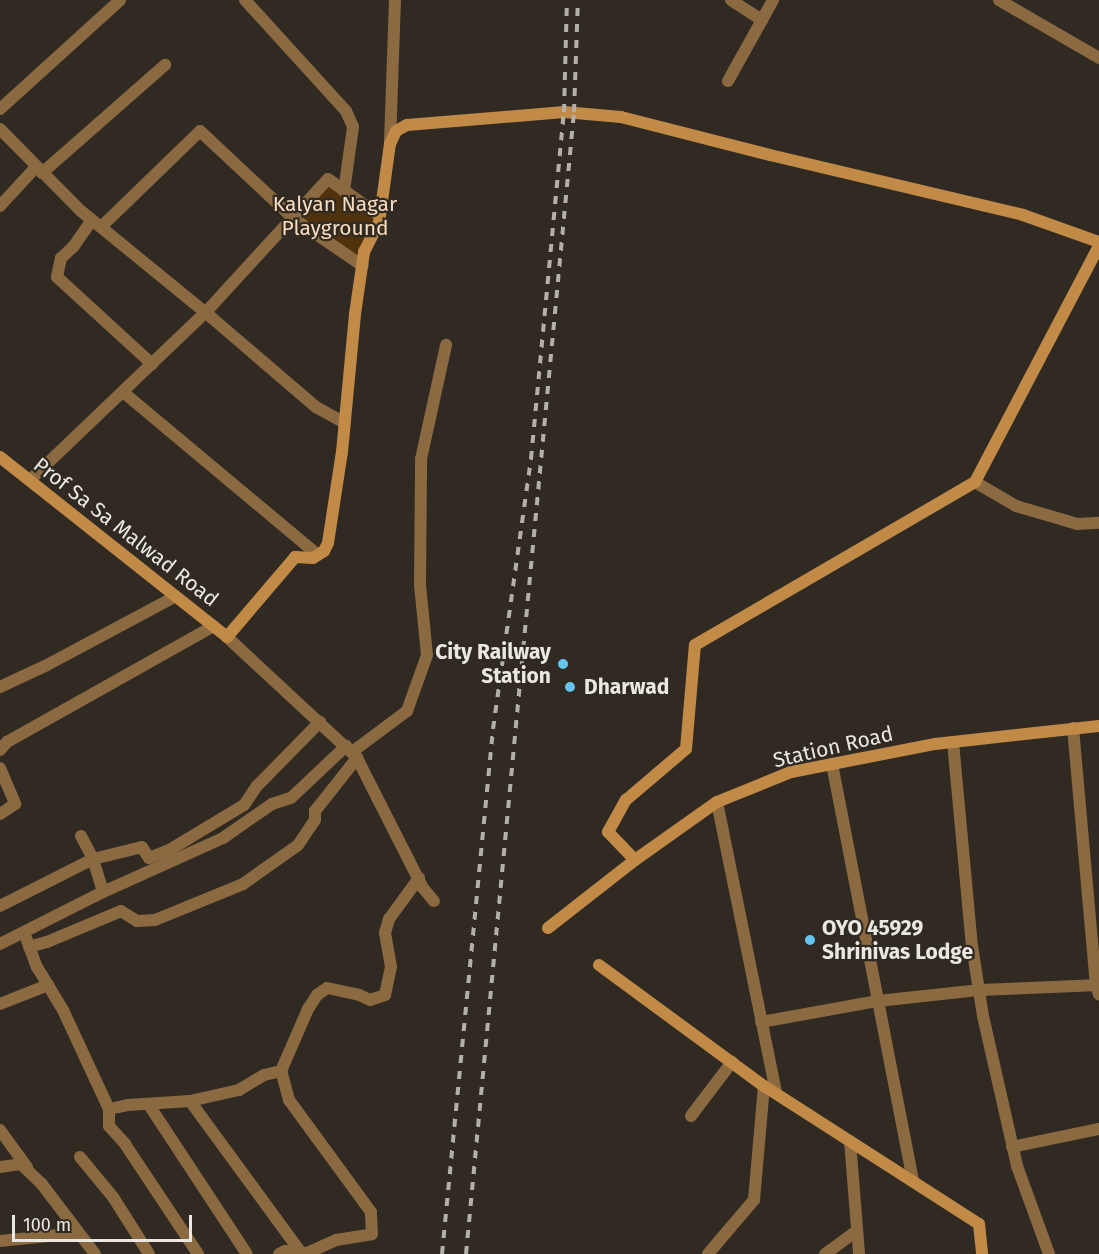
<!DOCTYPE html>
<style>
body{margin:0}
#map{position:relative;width:1099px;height:1254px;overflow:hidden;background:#302a23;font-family:"Fira Sans",sans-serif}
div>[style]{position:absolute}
.green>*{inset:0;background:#4f320b}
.street>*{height:12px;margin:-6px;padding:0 6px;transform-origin:6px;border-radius:6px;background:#8b6941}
.secondary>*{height:12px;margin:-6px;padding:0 6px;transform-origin:6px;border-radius:6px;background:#c18a47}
.rail>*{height:4px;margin-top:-2px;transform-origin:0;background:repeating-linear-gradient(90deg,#b3afa9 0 8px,transparent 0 16px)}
.dots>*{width:16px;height:16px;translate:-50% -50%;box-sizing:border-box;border:3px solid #302a23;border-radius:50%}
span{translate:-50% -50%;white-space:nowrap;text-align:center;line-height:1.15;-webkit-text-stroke:4.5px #302a23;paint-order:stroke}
.park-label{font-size:21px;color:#f9ddbe}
.street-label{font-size:21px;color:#ebe7e2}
.poi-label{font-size:21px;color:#ebe7e2;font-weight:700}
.right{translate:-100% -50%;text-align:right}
.left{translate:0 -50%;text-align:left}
.scale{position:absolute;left:12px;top:1215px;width:180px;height:27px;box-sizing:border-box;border:3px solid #ebe7e2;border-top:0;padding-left:8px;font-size:18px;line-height:21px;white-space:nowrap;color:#ebe7e2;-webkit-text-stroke:4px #302a23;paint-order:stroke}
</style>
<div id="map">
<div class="green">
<div style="clip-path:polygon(328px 179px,380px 216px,363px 266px,294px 219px)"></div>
</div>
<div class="street">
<div style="left:245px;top:0;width:150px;rotate:47.7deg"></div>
<div style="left:346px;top:111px;width:17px;rotate:66deg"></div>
<div style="left:353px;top:127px;width:65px;rotate:98deg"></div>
<div style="left:731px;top:0;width:37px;rotate:33deg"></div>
<div style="left:762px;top:20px;width:23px;rotate:-61deg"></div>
<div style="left:999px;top:0;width:116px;rotate:30.1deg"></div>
<div style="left:728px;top:81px;width:70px;rotate:-60.9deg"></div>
<div style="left:0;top:109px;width:162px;rotate:-42.2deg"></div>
<div style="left:0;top:129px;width:115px;rotate:45.4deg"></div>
<div style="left:81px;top:211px;width:169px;rotate:39.2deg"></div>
<div style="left:212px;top:318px;width:137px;rotate:40.6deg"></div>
<div style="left:316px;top:407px;width:33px;rotate:29deg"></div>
<div style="left:390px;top:143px;width:143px;rotate:-88deg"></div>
<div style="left:42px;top:173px;width:164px;rotate:-41.3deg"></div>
<div style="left:0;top:206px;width:53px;rotate:-47.3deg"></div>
<div style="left:92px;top:220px;width:32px;rotate:125deg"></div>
<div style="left:74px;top:246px;width:18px;rotate:137deg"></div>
<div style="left:61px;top:258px;width:19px;rotate:102deg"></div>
<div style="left:57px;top:277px;width:129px;rotate:42.5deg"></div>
<div style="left:101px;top:227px;width:138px;rotate:-44.1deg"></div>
<div style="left:200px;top:131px;width:129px;rotate:43.1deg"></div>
<div style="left:294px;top:219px;width:83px;rotate:34.3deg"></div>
<div style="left:123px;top:392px;width:254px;rotate:39.9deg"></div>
<div style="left:30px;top:480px;width:243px;rotate:-43.7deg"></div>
<div style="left:206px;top:312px;width:180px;rotate:-47.5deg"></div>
<div style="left:328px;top:179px;width:64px;rotate:35.4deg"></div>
<div style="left:975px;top:482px;width:48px;rotate:30.3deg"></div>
<div style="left:1016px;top:506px;width:64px;rotate:16.4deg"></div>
<div style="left:1077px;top:524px;width:22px;rotate:-3deg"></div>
<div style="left:227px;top:637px;width:178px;rotate:42.9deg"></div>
<div style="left:357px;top:758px;width:146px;rotate:63.1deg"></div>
<div style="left:423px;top:888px;width:17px;rotate:50deg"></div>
<div style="left:0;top:687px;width:52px;rotate:-25.1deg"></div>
<div style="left:47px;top:665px;width:146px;rotate:-28.1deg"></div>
<div style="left:1073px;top:728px;width:258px;rotate:84.9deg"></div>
<div style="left:1096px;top:985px;width:10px;rotate:73deg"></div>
<div style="left:953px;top:742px;width:205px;rotate:84.7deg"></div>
<div style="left:972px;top:946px;width:71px;rotate:81.1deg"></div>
<div style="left:983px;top:1016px;width:154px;rotate:77.2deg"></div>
<div style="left:1017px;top:1166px;width:94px;rotate:70deg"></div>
<div style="left:0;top:750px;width:11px;rotate:-49deg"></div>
<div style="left:7px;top:742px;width:237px;rotate:-29.3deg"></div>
<div style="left:352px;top:752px;width:69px;rotate:-36.7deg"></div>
<div style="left:407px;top:711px;width:59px;rotate:-70.3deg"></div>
<div style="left:427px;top:655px;width:70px;rotate:-95.7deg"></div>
<div style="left:420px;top:585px;width:126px;rotate:-89.5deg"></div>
<div style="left:421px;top:459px;width:117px;rotate:-77.6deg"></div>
<div style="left:832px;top:764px;width:425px;rotate:79deg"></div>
<div style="left:0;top:768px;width:39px;rotate:67deg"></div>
<div style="left:15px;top:804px;width:18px;rotate:146deg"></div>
<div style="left:717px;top:802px;width:297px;rotate:78.5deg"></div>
<div style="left:81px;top:836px;width:26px;rotate:62deg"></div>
<div style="left:93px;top:859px;width:34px;rotate:73deg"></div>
<div style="left:0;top:906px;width:104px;rotate:-26.8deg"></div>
<div style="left:93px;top:859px;width:50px;rotate:-13.8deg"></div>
<div style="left:142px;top:847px;width:13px;rotate:58deg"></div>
<div style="left:149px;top:858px;width:24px;rotate:-22deg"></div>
<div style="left:171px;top:849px;width:85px;rotate:-31.1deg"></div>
<div style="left:244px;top:805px;width:23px;rotate:-56deg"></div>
<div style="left:257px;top:786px;width:90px;rotate:-45.5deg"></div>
<div style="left:24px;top:932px;width:37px;rotate:70deg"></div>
<div style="left:37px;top:967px;width:50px;rotate:58.8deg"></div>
<div style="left:63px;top:1010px;width:109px;rotate:65.1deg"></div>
<div style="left:109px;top:1109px;width:19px;rotate:-12deg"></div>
<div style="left:128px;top:1105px;width:62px;rotate:-3.7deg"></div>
<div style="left:190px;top:1101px;width:50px;rotate:-12.7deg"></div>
<div style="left:239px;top:1090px;width:29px;rotate:-31deg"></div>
<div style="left:264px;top:1075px;width:17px;rotate:-13deg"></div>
<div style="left:281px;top:1071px;width:68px;rotate:-66.5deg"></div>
<div style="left:308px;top:1009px;width:17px;rotate:-57deg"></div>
<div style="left:317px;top:995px;width:12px;rotate:-35deg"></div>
<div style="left:327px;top:988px;width:33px;rotate:12deg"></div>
<div style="left:359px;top:995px;width:12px;rotate:24deg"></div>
<div style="left:370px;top:1000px;width:16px;rotate:-18deg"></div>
<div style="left:385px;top:995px;width:29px;rotate:-78deg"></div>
<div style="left:391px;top:967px;width:35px;rotate:-100deg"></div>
<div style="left:385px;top:933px;width:15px;rotate:-74deg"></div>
<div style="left:389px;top:919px;width:51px;rotate:-53.8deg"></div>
<div style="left:0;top:944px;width:115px;rotate:-26.8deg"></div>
<div style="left:103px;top:892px;width:132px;rotate:-24.2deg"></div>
<div style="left:223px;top:838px;width:60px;rotate:-34.8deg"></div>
<div style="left:272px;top:804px;width:20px;rotate:-18deg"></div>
<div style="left:291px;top:798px;width:76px;rotate:-43.4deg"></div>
<div style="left:29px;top:947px;width:19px;rotate:-16deg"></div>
<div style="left:47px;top:942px;width:80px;rotate:-22.7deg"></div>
<div style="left:121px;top:911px;width:19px;rotate:32deg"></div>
<div style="left:137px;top:921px;width:18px;rotate:-3deg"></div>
<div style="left:155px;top:920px;width:95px;rotate:-22.2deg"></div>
<div style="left:243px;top:884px;width:67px;rotate:-35.3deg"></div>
<div style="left:298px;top:845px;width:30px;rotate:-56deg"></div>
<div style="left:315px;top:820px;width:9px;rotate:-90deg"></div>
<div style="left:315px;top:811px;width:68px;rotate:-51.6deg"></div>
<div style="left:0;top:1004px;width:52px;rotate:-21.6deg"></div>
<div style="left:761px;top:1022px;width:119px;rotate:-10.2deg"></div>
<div style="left:878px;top:1001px;width:103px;rotate:-6.2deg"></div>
<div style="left:980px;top:990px;width:119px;rotate:-2.4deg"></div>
<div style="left:190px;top:1101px;width:190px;rotate:53.8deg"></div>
<div style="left:149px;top:1105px;width:178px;rotate:56.7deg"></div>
<div style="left:109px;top:1109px;width:17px;rotate:90deg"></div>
<div style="left:109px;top:1126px;width:24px;rotate:48deg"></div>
<div style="left:125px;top:1144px;width:132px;rotate:56.4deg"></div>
<div style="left:691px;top:1116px;width:68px;rotate:-52.8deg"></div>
<div style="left:0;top:1130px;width:46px;rotate:53.9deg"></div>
<div style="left:850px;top:1141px;width:113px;rotate:85.4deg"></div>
<div style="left:1012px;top:1147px;width:89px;rotate:-11.7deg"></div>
<div style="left:80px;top:1157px;width:52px;rotate:50.5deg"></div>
<div style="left:113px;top:1197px;width:67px;rotate:57.7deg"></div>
<div style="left:0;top:1167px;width:21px;rotate:-8deg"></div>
<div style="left:27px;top:1167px;width:7px;rotate:-153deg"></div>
<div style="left:21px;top:1164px;width:28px;rotate:44deg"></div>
<div style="left:41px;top:1183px;width:89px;rotate:52.7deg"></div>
<div style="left:0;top:1241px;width:78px;rotate:-5.9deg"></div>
<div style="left:279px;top:1254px;width:7px;rotate:-27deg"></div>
<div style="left:285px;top:1251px;width:22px;rotate:5deg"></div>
<div style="left:307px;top:1253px;width:32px;rotate:-24deg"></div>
<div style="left:336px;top:1240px;width:36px;rotate:-9deg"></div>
<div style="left:372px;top:1234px;width:22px;rotate:-93deg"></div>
<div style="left:371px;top:1212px;width:139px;rotate:-126.2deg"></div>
<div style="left:289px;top:1100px;width:30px;rotate:-105deg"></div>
<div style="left:708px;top:1254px;width:71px;rotate:-49.6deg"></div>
<div style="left:754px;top:1200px;width:114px;rotate:-85deg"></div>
<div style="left:825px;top:1254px;width:39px;rotate:-36deg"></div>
</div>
<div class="secondary">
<div style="left:0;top:457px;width:290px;rotate:38.4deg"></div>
<div style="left:227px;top:637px;width:105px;rotate:-49.6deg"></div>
<div style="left:295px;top:557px;width:18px;rotate:3deg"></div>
<div style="left:313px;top:558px;width:13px;rotate:-32deg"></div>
<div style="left:324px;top:551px;width:9px;rotate:-63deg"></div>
<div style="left:328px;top:543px;width:92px;rotate:-81.3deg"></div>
<div style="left:342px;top:452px;width:139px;rotate:-84.6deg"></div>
<div style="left:355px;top:314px;width:63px;rotate:-81.7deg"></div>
<div style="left:364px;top:252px;width:33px;rotate:-63deg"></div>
<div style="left:379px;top:223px;width:80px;rotate:-82.1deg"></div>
<div style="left:390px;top:144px;width:14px;rotate:-65deg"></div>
<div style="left:396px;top:131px;width:13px;rotate:-29deg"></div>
<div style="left:407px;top:125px;width:158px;rotate:-4.7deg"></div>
<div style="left:564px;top:112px;width:57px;rotate:5deg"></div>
<div style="left:621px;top:117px;width:154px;rotate:14.3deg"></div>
<div style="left:770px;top:155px;width:260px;rotate:13.3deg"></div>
<div style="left:1023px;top:215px;width:81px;rotate:19.6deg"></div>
<div style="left:635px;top:860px;width:39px;rotate:-134deg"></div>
<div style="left:608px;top:832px;width:37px;rotate:-61deg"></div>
<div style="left:626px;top:800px;width:79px;rotate:-40.4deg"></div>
<div style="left:686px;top:749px;width:104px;rotate:-85.1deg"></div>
<div style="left:695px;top:645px;width:324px;rotate:-30.2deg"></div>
<div style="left:975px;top:482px;width:267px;rotate:-62.3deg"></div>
<div style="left:548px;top:928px;width:110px;rotate:-38deg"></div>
<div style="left:635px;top:860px;width:100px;rotate:-35.3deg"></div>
<div style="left:717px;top:802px;width:80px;rotate:-22.1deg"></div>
<div style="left:791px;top:772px;width:147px;rotate:-11deg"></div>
<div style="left:935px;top:744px;width:165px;rotate:-6.3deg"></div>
<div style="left:599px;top:965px;width:205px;rotate:36.3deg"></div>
<div style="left:764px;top:1086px;width:255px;rotate:32.7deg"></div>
<div style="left:979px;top:1224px;width:30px;rotate:84deg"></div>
</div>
<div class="rail">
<div style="left:442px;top:1254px;width:527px;rotate:-84.45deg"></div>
<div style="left:493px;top:729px;width:273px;rotate:-82deg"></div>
<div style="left:531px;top:459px;width:349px;rotate:-84.6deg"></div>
<div style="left:564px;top:112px;width:112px;rotate:-88.5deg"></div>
<div style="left:466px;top:1254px;width:1147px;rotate:-84.6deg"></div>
<div style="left:574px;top:112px;width:112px;rotate:-88deg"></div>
</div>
<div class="dots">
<div style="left:563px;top:664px;background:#65c5ee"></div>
<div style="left:570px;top:687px;background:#65c5ee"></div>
<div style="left:810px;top:940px;background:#65c5ee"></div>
</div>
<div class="park-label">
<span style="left:335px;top:216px">Kalyan Nagar<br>Playground</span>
</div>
<div class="street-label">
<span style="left:126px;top:532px;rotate:38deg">Prof Sa Sa Malwad Road</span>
<span style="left:833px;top:747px;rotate:-13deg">Station Road</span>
</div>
<div class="poi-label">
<span class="right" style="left:551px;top:664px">City Railway<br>Station</span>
<span class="left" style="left:584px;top:687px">Dharwad</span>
<span class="left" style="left:822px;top:940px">OYO 45929<br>Shrinivas Lodge</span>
</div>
<div class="scale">100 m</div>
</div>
